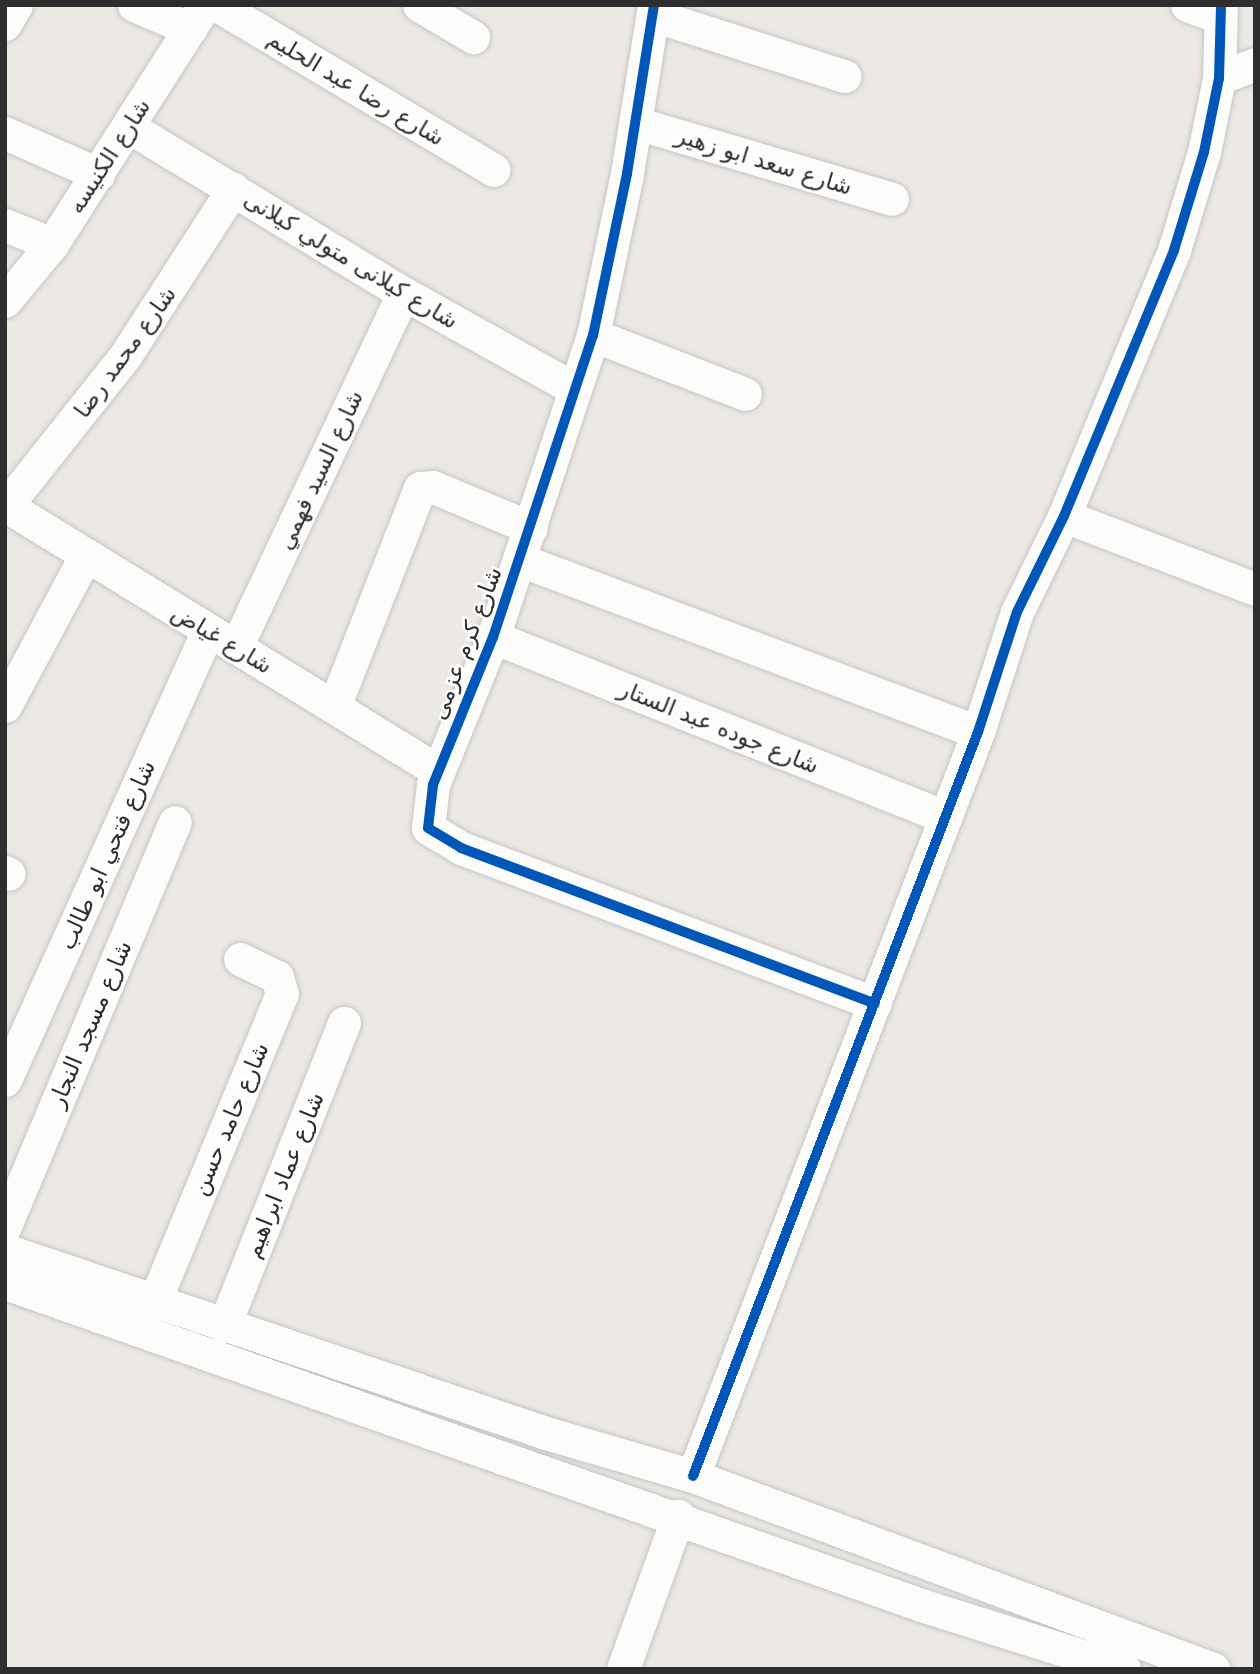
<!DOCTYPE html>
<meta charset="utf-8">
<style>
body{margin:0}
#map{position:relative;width:1260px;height:1674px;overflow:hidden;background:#ece8e4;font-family:"DejaVu Sans",Vazirmatn,sans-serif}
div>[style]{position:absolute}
.roads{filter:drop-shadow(0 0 2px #c5c4c5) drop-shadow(0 0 2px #c5c4c5)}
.minor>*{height:33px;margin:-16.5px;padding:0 16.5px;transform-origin:16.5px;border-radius:16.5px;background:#fcfcfb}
.cycleway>*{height:10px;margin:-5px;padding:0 5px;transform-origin:5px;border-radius:5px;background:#0057b8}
span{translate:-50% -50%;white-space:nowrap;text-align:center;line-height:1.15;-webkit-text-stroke:5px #fff;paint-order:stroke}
.street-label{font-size:23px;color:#2e2e2e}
.frame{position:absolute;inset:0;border:7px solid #2e2e2e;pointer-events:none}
</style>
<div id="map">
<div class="roads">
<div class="minor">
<div style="left:134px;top:5px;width:61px;rotate:23.2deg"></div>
<div style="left:217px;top:5px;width:322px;rotate:30.8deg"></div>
<div style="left:419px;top:5px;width:63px;rotate:30.7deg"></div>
<div style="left:654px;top:5px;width:171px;rotate:99.1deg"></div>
<div style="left:627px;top:174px;width:165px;rotate:101.9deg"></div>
<div style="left:593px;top:335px;width:318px;rotate:108.3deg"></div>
<div style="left:493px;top:637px;width:160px;rotate:112.1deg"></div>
<div style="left:433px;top:785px;width:43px;rotate:96.6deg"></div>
<div style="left:428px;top:828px;width:39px;rotate:31deg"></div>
<div style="left:461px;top:848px;width:442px;rotate:20.6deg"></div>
<div style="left:1187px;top:5px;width:34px;rotate:21deg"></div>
<div style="left:653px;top:15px;width:201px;rotate:17.7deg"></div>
<div style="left:5px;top:24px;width:22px;rotate:-60deg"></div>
<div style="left:1219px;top:78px;width:39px;rotate:-21deg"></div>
<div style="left:636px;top:123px;width:267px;rotate:16.5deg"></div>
<div style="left:129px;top:127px;width:320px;rotate:31.2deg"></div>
<div style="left:403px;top:293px;width:197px;rotate:29.2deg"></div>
<div style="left:5px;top:133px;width:102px;rotate:23.8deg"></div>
<div style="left:5px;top:225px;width:51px;rotate:22deg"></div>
<div style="left:5px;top:301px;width:74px;rotate:-50.5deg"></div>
<div style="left:52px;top:244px;width:284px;rotate:-57.4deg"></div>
<div style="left:593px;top:335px;width:163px;rotate:21.2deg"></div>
<div style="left:5px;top:505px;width:508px;rotate:31.56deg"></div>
<div style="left:5px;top:507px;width:193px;rotate:-51.5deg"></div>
<div style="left:125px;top:356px;width:199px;rotate:-57.1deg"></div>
<div style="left:1064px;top:516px;width:204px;rotate:20.9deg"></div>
<div style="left:520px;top:560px;width:489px;rotate:20.6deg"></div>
<div style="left:493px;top:637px;width:487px;rotate:21.7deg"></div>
<div style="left:236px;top:647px;width:391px;rotate:-64.7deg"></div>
<div style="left:5px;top:706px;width:169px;rotate:-61.8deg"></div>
<div style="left:334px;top:707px;width:235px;rotate:-68.6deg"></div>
<div style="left:420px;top:488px;width:13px;rotate:-4deg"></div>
<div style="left:433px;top:487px;width:106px;rotate:22.7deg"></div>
<div style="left:5px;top:872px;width:4px;rotate:27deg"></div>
<div style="left:5px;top:1080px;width:494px;rotate:-65.7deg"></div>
<div style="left:5px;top:1226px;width:438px;rotate:-67.2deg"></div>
<div style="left:5px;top:1250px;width:571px;rotate:18.69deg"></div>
<div style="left:546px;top:1433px;width:153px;rotate:16.3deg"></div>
<div style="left:693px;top:1476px;width:555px;rotate:20.36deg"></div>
<div style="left:5px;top:1283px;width:974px;rotate:19.36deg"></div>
<div style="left:924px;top:1606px;width:210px;rotate:17.5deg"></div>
<div style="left:155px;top:1300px;width:331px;rotate:-67.5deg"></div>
<div style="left:282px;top:994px;width:18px;rotate:-106deg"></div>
<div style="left:277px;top:977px;width:41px;rotate:-154.1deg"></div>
<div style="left:224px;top:1326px;width:326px;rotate:-68.4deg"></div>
<div style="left:693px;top:1476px;width:797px;rotate:-69.04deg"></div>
<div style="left:978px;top:732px;width:126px;rotate:-72deg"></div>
<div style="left:1017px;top:612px;width:107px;rotate:-63.9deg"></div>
<div style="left:1064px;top:516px;width:288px;rotate:-67.5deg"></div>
<div style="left:1174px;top:250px;width:102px;rotate:-73deg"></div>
<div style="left:1204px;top:152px;width:76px;rotate:-78.5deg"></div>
<div style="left:1219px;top:78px;width:73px;rotate:-88.4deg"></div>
<div style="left:623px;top:1669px;width:163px;rotate:-70.2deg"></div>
</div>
</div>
<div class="cycleway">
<div style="left:654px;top:5px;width:171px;rotate:99.1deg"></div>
<div style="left:627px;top:174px;width:165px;rotate:101.9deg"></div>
<div style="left:593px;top:335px;width:318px;rotate:108.3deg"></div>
<div style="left:493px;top:637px;width:160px;rotate:112.1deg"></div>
<div style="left:433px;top:785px;width:43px;rotate:96.6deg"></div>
<div style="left:428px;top:828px;width:39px;rotate:31deg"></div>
<div style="left:461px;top:848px;width:442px;rotate:20.6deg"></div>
<div style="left:693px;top:1476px;width:797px;rotate:-69.04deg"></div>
<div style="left:978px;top:732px;width:126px;rotate:-72deg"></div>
<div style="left:1017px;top:612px;width:107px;rotate:-63.9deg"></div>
<div style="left:1064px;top:516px;width:288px;rotate:-67.5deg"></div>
<div style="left:1174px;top:250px;width:102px;rotate:-73deg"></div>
<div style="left:1204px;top:152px;width:76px;rotate:-78.5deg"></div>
<div style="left:1219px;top:78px;width:73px;rotate:-88.4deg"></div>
</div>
<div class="street-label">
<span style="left:356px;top:88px;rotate:31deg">شارع رضا عبد الحليم</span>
<span style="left:109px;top:156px;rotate:-57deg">شارع الكنيسه</span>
<span style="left:764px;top:161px;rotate:17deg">شارع سعد ابو زهير</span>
<span style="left:351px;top:260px;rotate:31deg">شارع كيلانى متولي كيلانى</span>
<span style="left:125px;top:352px;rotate:-54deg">شارع محمد رضا</span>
<span style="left:320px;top:470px;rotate:-65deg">شارع السيد فهمي</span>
<span style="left:222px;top:639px;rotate:31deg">شارع غياض</span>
<span style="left:466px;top:643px;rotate:-69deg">شارع كرم عزمى</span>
<span style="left:719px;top:727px;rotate:22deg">شارع جوده عبد الستار</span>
<span style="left:107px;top:855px;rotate:-66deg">شارع فتحي ابو طالب</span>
<span style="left:90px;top:1024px;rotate:-67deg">شارع مسجد النجار</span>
<span style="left:230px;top:1119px;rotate:-67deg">شارع حامد حسن</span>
<span style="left:284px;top:1175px;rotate:-68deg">شارع عماد ابراهيم</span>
</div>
<div class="frame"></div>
</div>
